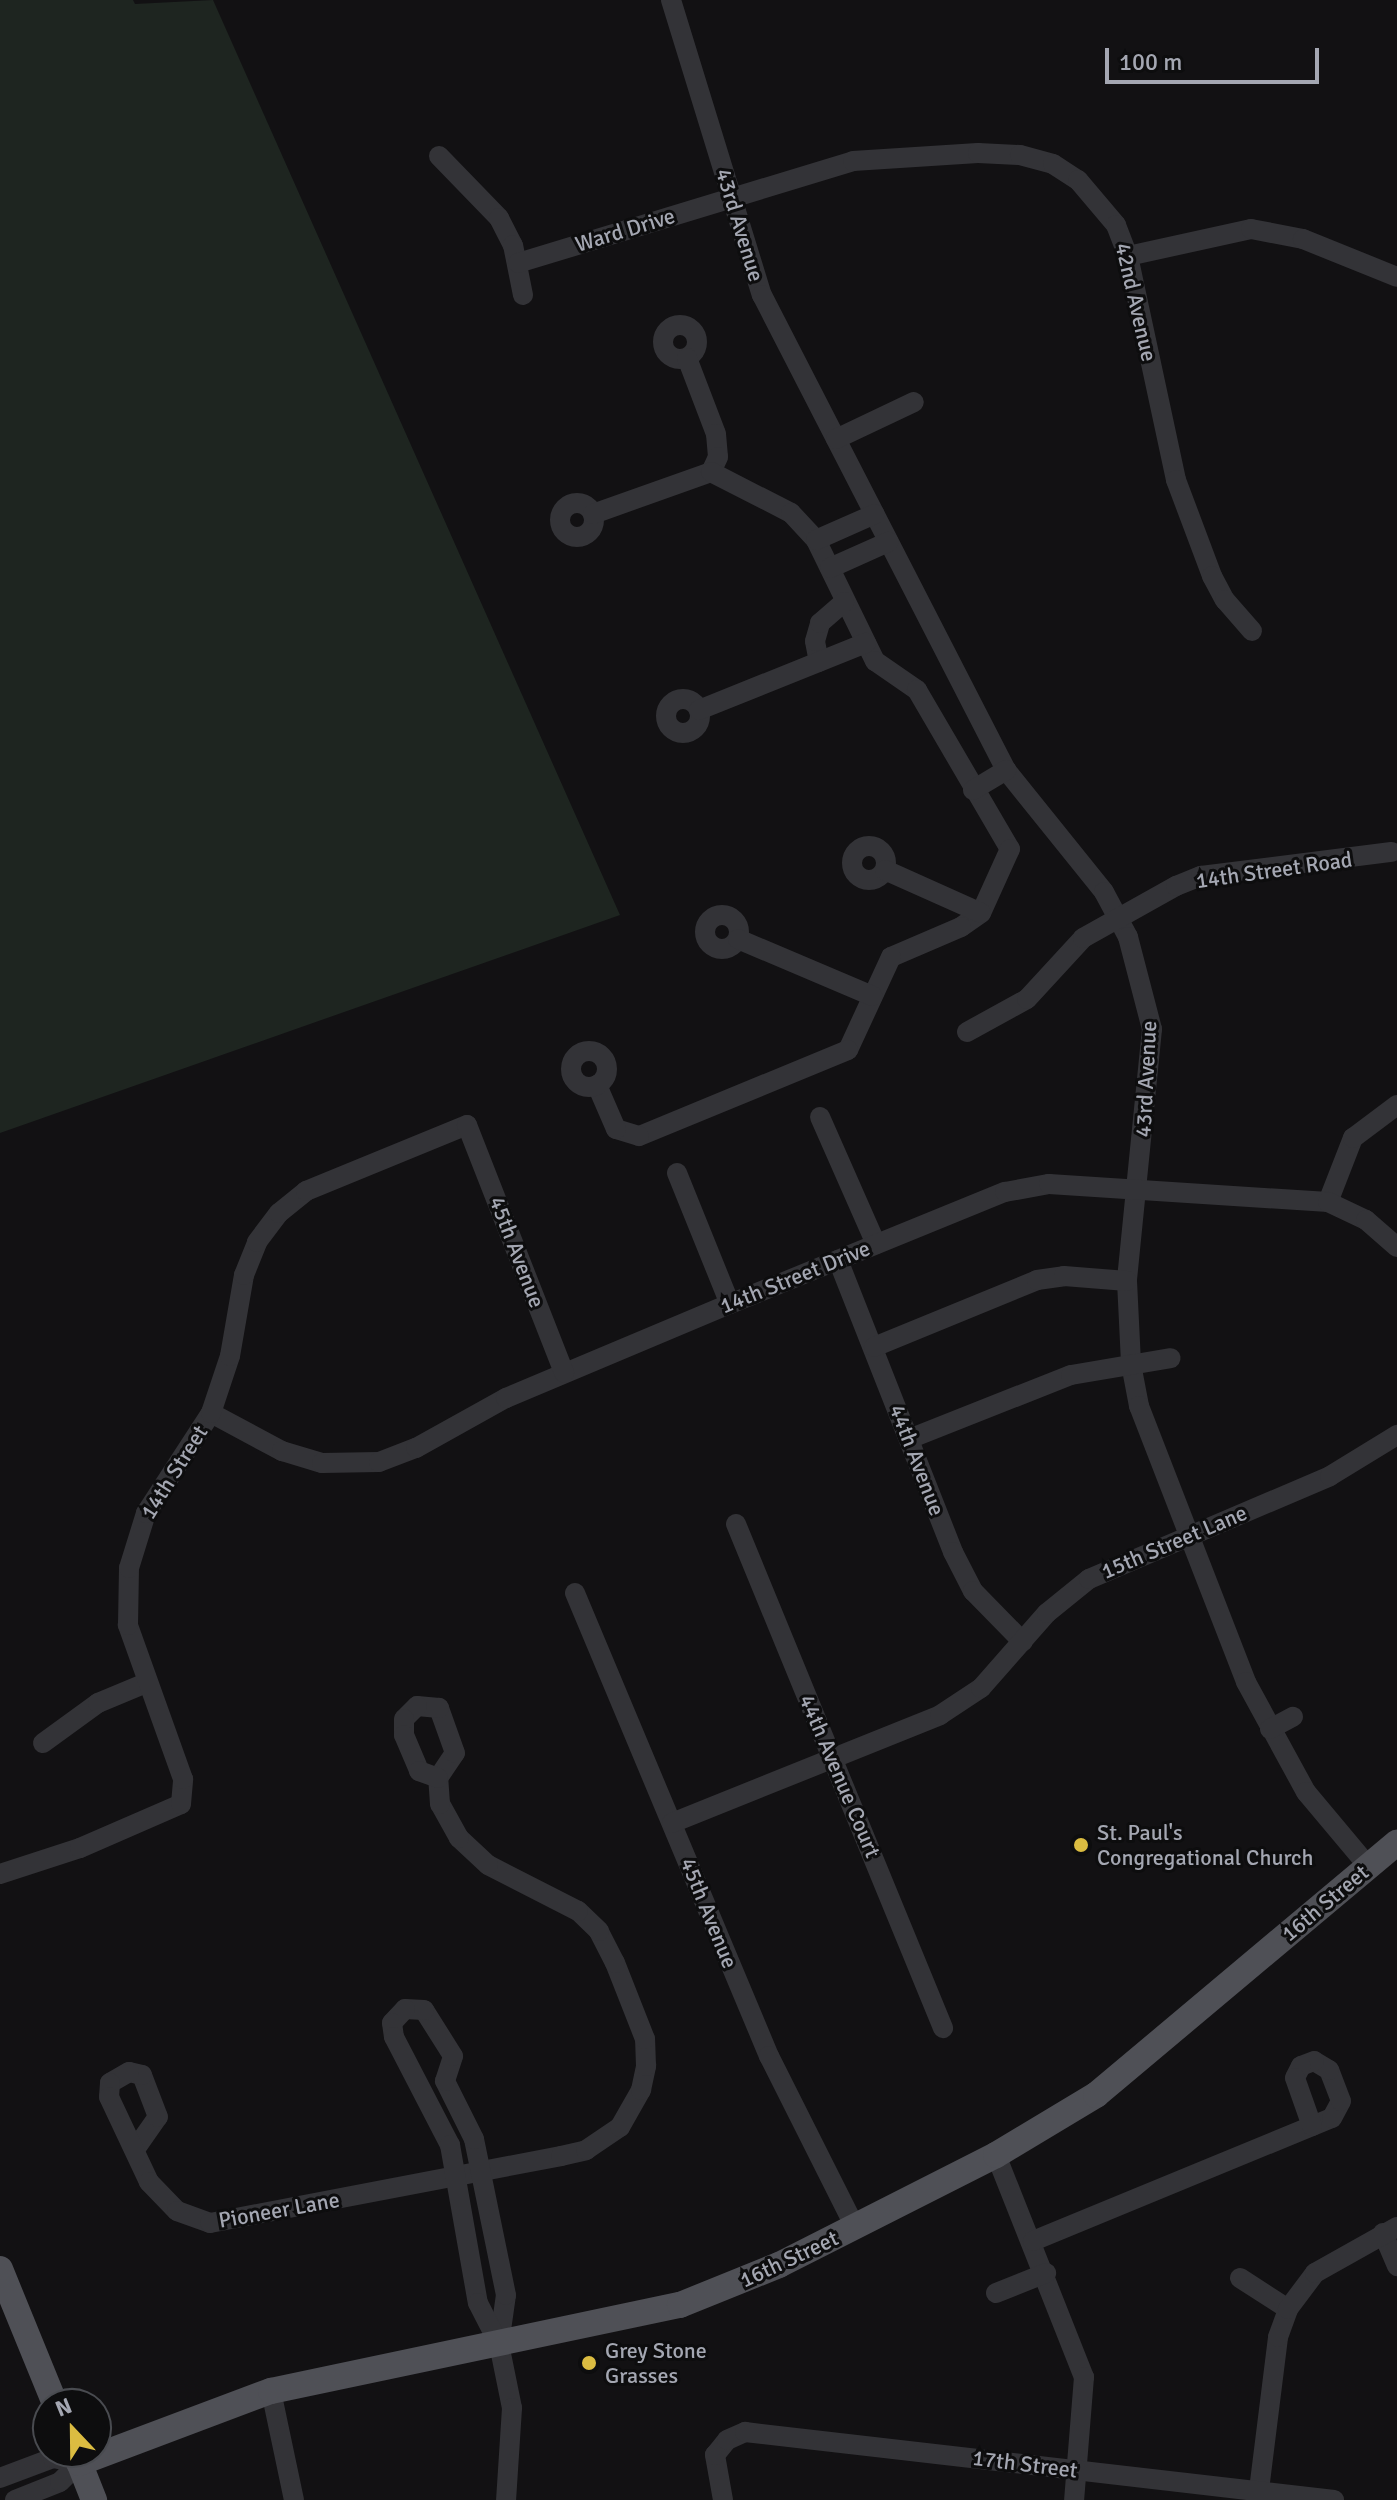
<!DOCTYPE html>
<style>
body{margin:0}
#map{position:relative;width:1397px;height:2500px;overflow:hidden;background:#121113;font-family:Signika,sans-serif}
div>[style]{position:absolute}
.green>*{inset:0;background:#1e2520}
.minor>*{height:20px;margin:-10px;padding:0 10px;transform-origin:10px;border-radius:10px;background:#333337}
.minor>.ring{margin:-10px;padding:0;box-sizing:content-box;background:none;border:20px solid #333337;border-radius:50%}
.major>*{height:26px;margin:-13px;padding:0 13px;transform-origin:13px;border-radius:13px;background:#4f5056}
.dots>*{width:22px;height:22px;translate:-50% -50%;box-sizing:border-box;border:4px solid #0d0d0e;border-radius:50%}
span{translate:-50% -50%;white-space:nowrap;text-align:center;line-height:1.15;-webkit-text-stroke:6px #0d0d0e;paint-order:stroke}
.street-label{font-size:22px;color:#a4a7b2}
.poi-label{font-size:22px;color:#a4a7b2}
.left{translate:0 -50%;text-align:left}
.north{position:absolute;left:32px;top:2388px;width:80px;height:80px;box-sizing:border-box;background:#0d0d0e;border:2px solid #494b50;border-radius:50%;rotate:338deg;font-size:22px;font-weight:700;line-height:32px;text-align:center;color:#a4a7b2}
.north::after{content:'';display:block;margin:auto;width:28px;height:36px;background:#dbbc41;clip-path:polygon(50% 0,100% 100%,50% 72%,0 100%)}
.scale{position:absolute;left:1105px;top:48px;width:214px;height:36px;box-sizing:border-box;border:4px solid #a4a7b2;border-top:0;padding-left:10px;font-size:24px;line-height:28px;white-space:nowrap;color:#a4a7b2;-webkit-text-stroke:6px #0d0d0e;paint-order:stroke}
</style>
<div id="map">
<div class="green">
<div style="clip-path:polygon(0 0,133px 0,135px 4px,213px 0,620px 915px,0 1133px)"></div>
</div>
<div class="minor">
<div style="left:671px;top:0;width:309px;rotate:72.9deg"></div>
<div style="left:762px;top:295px;width:534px;rotate:62.81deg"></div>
<div style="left:1006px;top:770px;width:156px;rotate:51.2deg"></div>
<div style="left:1104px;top:892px;width:51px;rotate:61.9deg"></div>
<div style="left:1128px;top:937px;width:95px;rotate:75.4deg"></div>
<div style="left:1152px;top:1029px;width:253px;rotate:95.7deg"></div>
<div style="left:1127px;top:1281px;width:83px;rotate:87.2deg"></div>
<div style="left:1131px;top:1364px;width:43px;rotate:79.2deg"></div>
<div style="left:1139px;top:1406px;width:296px;rotate:68.8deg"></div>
<div style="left:1246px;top:1682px;width:125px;rotate:61.4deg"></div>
<div style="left:1306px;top:1792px;width:97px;rotate:50deg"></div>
<div style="left:439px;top:156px;width:86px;rotate:45.9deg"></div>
<div style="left:499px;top:218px;width:30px;rotate:63deg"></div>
<div style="left:513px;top:245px;width:51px;rotate:78.7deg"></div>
<div style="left:1128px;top:256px;width:126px;rotate:-12.4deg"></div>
<div style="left:1251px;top:229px;width:53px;rotate:10.9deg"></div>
<div style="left:1303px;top:239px;width:101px;rotate:22deg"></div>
<div style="left:518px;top:263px;width:350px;rotate:-16.9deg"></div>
<div style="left:853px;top:161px;width:125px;rotate:-3.7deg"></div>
<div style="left:978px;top:153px;width:42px;rotate:2.7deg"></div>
<div style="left:1020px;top:155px;width:34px;rotate:15deg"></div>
<div style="left:1053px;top:164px;width:30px;rotate:33deg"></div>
<div style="left:1078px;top:180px;width:59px;rotate:49.8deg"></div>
<div style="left:1116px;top:225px;width:33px;rotate:69deg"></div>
<div style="left:1128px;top:256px;width:229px;rotate:77.9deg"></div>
<div style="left:1176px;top:480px;width:103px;rotate:69.4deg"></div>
<div style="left:1212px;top:576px;width:27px;rotate:62deg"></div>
<div style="left:1225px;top:600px;width:41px;rotate:48.9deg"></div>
<div class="ring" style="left:663px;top:325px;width:14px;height:14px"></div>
<div style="left:687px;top:358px;width:81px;rotate:69.1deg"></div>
<div style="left:716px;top:434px;width:23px;rotate:85deg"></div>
<div style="left:718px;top:457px;width:17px;rotate:115deg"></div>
<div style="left:836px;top:439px;width:86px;rotate:-25.4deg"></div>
<div class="ring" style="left:560px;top:503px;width:14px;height:14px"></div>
<div style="left:593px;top:514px;width:125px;rotate:-19.6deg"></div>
<div style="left:711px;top:472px;width:90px;rotate:27.1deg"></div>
<div style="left:791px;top:513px;width:37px;rotate:47deg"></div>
<div style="left:816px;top:540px;width:135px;rotate:64deg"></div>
<div style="left:875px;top:661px;width:51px;rotate:34.6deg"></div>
<div style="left:917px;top:690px;width:184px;rotate:59.7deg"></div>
<div style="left:1010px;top:849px;width:70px;rotate:114.4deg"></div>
<div style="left:981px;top:913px;width:24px;rotate:145deg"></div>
<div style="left:961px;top:927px;width:76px;rotate:156.8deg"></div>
<div style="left:891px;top:957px;width:102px;rotate:114.8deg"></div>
<div style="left:848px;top:1050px;width:226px;rotate:157.6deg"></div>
<div style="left:639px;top:1136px;width:24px;rotate:-163deg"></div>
<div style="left:616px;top:1129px;width:48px;rotate:-113.4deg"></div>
<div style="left:816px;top:540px;width:64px;rotate:-23.8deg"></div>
<div style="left:830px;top:568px;width:64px;rotate:-24.1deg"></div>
<div style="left:819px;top:662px;width:21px;rotate:-101deg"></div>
<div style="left:815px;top:641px;width:19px;rotate:-74deg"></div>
<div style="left:820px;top:623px;width:32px;rotate:-41deg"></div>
<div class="ring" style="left:666px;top:699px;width:14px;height:14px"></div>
<div style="left:699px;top:710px;width:180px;rotate:-21.9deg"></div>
<div style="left:973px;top:790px;width:39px;rotate:-31deg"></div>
<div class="ring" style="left:852px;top:846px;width:14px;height:14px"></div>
<div style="left:885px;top:870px;width:105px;rotate:24.1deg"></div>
<div class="ring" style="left:705px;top:915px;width:14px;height:14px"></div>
<div style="left:738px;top:939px;width:146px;rotate:23deg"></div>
<div style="left:967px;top:1032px;width:68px;rotate:-28.8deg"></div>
<div style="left:1027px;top:999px;width:83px;rotate:-47.4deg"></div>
<div style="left:1083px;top:938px;width:107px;rotate:-29.2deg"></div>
<div style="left:1176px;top:886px;width:27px;rotate:-22deg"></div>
<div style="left:1201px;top:876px;width:192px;rotate:-7.2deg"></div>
<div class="ring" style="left:571px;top:1051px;width:16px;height:16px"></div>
<div style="left:820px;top:1117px;width:139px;rotate:66.2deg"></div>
<div style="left:677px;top:1173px;width:141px;rotate:68deg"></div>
<div style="left:1328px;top:1202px;width:69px;rotate:-68.7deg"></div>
<div style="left:1353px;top:1138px;width:55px;rotate:-36.9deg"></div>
<div style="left:838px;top:1260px;width:314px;rotate:68.5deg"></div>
<div style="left:953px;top:1552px;width:44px;rotate:62.9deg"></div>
<div style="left:973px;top:1591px;width:71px;rotate:45.6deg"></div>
<div style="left:874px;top:1347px;width:176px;rotate:-22.3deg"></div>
<div style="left:1037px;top:1280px;width:27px;rotate:-8deg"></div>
<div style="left:1064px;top:1276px;width:63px;rotate:4.5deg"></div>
<div style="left:211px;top:1413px;width:81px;rotate:28.2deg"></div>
<div style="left:282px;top:1451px;width:42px;rotate:16.7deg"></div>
<div style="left:322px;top:1463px;width:57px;rotate:-1deg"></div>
<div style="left:379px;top:1462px;width:40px;rotate:-21deg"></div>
<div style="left:416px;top:1448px;width:103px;rotate:-29.1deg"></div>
<div style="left:506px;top:1398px;width:243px;rotate:-22.8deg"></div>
<div style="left:730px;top:1304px;width:297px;rotate:-22.2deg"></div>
<div style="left:1005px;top:1192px;width:45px;rotate:-10.3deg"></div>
<div style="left:1049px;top:1184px;width:280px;rotate:3.7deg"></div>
<div style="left:1328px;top:1202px;width:42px;rotate:25.3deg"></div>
<div style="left:1366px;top:1220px;width:41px;rotate:41.1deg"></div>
<div style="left:909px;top:1439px;width:174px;rotate:-21.6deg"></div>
<div style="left:1071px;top:1375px;width:101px;rotate:-9.6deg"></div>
<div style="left:736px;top:1524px;width:545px;rotate:67.67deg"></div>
<div style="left:575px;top:1593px;width:502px;rotate:67.27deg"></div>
<div style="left:769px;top:2056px;width:191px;rotate:63.3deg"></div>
<div style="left:1270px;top:1729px;width:26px;rotate:-28deg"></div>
<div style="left:43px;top:1743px;width:68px;rotate:-36deg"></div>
<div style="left:98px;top:1703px;width:52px;rotate:-22.6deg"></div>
<div style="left:672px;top:1823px;width:289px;rotate:-21.9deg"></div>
<div style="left:940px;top:1715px;width:49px;rotate:-33.4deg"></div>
<div style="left:981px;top:1688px;width:100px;rotate:-48.7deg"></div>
<div style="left:1047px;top:1613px;width:54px;rotate:-39deg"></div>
<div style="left:1089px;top:1579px;width:262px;rotate:-23.1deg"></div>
<div style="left:1330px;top:1476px;width:79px;rotate:-31.5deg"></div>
<div style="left:0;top:1874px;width:84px;rotate:-18deg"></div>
<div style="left:80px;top:1848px;width:110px;rotate:-23.5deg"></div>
<div style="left:181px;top:1804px;width:25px;rotate:-85deg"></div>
<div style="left:183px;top:1779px;width:164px;rotate:-109.7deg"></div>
<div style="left:128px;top:1625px;width:57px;rotate:-89deg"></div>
<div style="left:129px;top:1568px;width:58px;rotate:-72.8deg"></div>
<div style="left:146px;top:1513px;width:119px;rotate:-57deg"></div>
<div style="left:211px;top:1413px;width:60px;rotate:-71.6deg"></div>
<div style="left:230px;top:1356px;width:82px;rotate:-80.2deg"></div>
<div style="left:244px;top:1275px;width:35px;rotate:-68deg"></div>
<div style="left:257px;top:1242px;width:36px;rotate:-53deg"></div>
<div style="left:279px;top:1213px;width:35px;rotate:-39deg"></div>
<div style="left:306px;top:1191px;width:174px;rotate:-22.3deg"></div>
<div style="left:467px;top:1125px;width:266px;rotate:68.6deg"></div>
<div style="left:136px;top:2148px;width:38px;rotate:-55deg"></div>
<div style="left:158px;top:2117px;width:45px;rotate:-110.9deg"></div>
<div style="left:142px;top:2075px;width:13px;rotate:-167deg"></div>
<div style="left:129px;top:2072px;width:22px;rotate:150deg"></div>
<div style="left:110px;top:2083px;width:14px;rotate:94deg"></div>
<div style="left:109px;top:2097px;width:94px;rotate:64.8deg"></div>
<div style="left:149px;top:2182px;width:40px;rotate:46deg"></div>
<div style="left:177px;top:2211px;width:35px;rotate:20deg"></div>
<div style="left:210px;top:2223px;width:357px;rotate:-10.8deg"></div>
<div style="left:561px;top:2156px;width:26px;rotate:-13deg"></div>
<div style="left:586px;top:2150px;width:41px;rotate:-34.1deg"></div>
<div style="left:620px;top:2127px;width:43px;rotate:-60.4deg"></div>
<div style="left:641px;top:2090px;width:25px;rotate:-78deg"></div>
<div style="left:646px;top:2066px;width:27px;rotate:-92deg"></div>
<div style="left:645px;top:2039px;width:82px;rotate:-111.5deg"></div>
<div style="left:615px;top:1963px;width:36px;rotate:-117deg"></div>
<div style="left:599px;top:1931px;width:29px;rotate:-136deg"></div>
<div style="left:578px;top:1911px;width:101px;rotate:-152.9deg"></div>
<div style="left:488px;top:1865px;width:40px;rotate:-137deg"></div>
<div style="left:459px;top:1838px;width:39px;rotate:-119deg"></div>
<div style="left:440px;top:1804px;width:26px;rotate:-94deg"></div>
<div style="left:438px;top:1778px;width:30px;rotate:-56deg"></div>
<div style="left:455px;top:1753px;width:48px;rotate:-109.6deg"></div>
<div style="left:439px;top:1708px;width:22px;rotate:-175deg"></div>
<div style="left:417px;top:1706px;width:18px;rotate:135deg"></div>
<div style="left:404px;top:1719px;width:16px;rotate:90deg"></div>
<div style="left:404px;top:1735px;width:39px;rotate:67deg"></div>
<div style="left:419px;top:1771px;width:20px;rotate:20deg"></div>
<div style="left:996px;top:2155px;width:239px;rotate:68.4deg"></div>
<div style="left:1084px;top:2377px;width:123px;rotate:94.6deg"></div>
<div style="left:1383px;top:2233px;width:36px;rotate:67deg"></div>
<div style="left:1033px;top:2241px;width:323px;rotate:-22.4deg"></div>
<div style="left:1332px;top:2118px;width:19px;rotate:-62deg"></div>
<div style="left:1341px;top:2101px;width:33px;rotate:-111deg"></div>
<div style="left:1329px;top:2070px;width:17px;rotate:-149deg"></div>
<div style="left:1314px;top:2061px;width:14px;rotate:159deg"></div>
<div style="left:1301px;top:2066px;width:13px;rotate:117deg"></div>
<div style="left:1295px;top:2078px;width:51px;rotate:70.5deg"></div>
<div style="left:1240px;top:2278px;width:57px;rotate:32.9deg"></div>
<div style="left:996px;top:2293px;width:54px;rotate:-21.8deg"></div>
<div style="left:499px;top:2344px;width:49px;rotate:-81.9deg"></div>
<div style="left:506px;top:2295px;width:159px;rotate:-101.6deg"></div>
<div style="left:474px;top:2139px;width:65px;rotate:-116.6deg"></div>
<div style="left:445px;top:2081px;width:26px;rotate:-72deg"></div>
<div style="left:453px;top:2056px;width:54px;rotate:-122.2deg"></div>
<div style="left:424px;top:2010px;width:19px;rotate:-177deg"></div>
<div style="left:405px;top:2009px;width:19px;rotate:133deg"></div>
<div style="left:392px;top:2023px;width:14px;rotate:82deg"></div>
<div style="left:394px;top:2037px;width:122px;rotate:62.6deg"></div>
<div style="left:450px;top:2145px;width:160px;rotate:80deg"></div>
<div style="left:478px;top:2303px;width:46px;rotate:62.9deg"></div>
<div style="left:499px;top:2344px;width:65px;rotate:78.5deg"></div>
<div style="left:512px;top:2408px;width:92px;rotate:93.7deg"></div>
<div style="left:271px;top:2391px;width:111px;rotate:78.1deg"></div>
<div style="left:0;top:2478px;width:57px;rotate:-20.7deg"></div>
<div style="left:53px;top:2458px;width:26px;rotate:11deg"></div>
<div style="left:1259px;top:2490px;width:154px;rotate:-82.9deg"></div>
<div style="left:1278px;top:2337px;width:30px;rotate:-70deg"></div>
<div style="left:1288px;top:2309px;width:45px;rotate:-53.1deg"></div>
<div style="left:1315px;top:2273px;width:94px;rotate:-29.3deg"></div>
<div style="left:15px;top:2500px;width:48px;rotate:-21.8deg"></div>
<div style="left:60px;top:2482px;width:27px;rotate:-45deg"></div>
<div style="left:723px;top:2500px;width:46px;rotate:-100.1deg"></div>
<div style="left:715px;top:2455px;width:19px;rotate:-51deg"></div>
<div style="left:727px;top:2440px;width:20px;rotate:-24deg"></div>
<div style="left:745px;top:2432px;width:593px;rotate:6.59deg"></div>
</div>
<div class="major">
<div style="left:0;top:2269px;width:146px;rotate:67.8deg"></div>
<div style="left:75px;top:2452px;width:52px;rotate:68.4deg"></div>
<div style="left:79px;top:2463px;width:205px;rotate:-20.6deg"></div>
<div style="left:271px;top:2391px;width:418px;rotate:-11.9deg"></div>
<div style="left:680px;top:2305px;width:107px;rotate:-22deg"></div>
<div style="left:779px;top:2265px;width:243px;rotate:-26.9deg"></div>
<div style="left:996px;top:2155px;width:117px;rotate:-31deg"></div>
<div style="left:1096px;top:2095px;width:393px;rotate:-40deg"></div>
</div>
<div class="dots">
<div style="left:1081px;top:1845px;background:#dbbc41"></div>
<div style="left:589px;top:2363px;background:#dbbc41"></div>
</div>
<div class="street-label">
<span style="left:740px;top:225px;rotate:73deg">43rd Avenue</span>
<span style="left:625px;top:230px;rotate:-17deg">Ward Drive</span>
<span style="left:1136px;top:302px;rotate:77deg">42nd Avenue</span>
<span style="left:1274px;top:870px;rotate:-8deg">14th Street Road</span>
<span style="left:1146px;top:1079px;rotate:-87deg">43rd Avenue</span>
<span style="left:517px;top:1252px;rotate:69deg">45th Avenue</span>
<span style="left:795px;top:1277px;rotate:-22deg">14th Street Drive</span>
<span style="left:917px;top:1460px;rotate:69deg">44th Avenue</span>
<span style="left:174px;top:1472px;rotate:-58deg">14th Street</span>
<span style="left:1174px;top:1542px;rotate:-23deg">15th Street Lane</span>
<span style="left:840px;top:1776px;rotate:67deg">44th Avenue Court</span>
<span style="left:1325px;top:1903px;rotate:-40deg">16th Street</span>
<span style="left:709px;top:1913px;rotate:68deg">45th Avenue</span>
<span style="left:279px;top:2210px;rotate:-10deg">Pioneer Lane</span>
<span style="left:789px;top:2259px;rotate:-25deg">16th Street</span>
<span style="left:1025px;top:2464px;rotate:7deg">17th Street</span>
</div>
<div class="poi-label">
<span class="left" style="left:1097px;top:1845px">St. Paul's<br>Congregational Church</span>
<span class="left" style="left:605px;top:2363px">Grey Stone<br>Grasses</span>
</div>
<div class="north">N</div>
<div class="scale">100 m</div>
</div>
